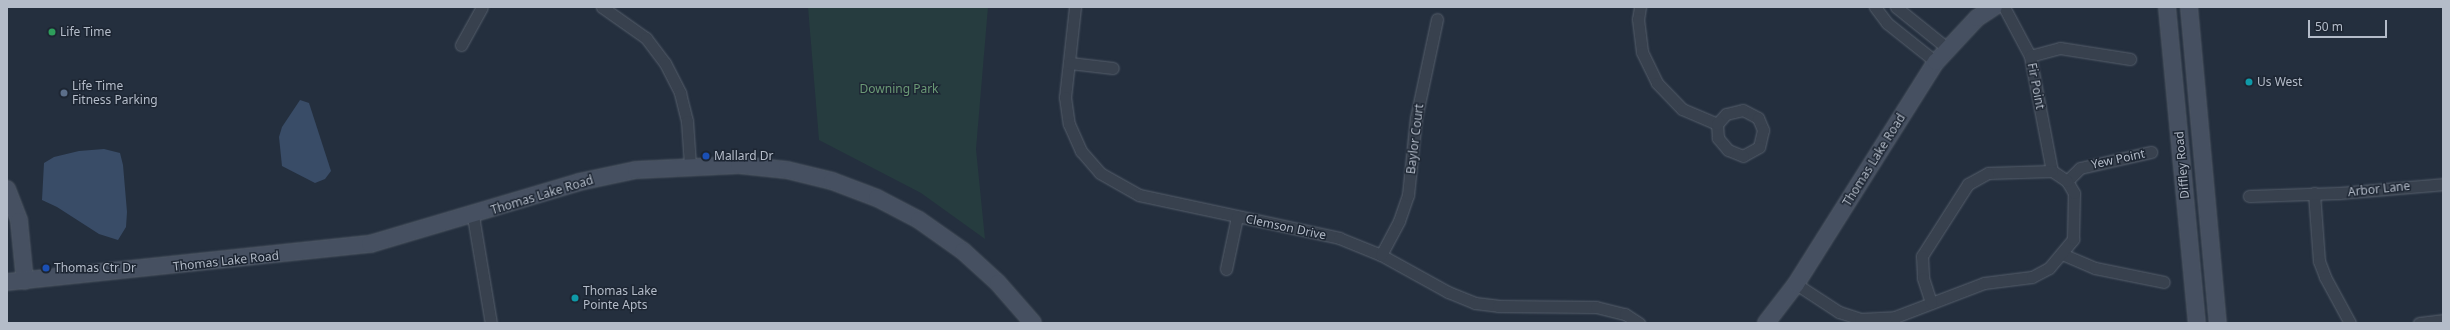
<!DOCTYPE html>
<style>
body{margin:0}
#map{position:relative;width:2450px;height:330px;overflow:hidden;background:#242f3e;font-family:"Noto Sans",sans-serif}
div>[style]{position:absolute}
.green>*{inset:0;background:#263c3f}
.water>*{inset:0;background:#394c67}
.roads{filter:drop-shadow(0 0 1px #565f6c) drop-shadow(0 0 1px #565f6c)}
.street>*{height:11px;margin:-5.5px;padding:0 5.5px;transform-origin:5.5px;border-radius:5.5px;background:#38414e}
.secondary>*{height:16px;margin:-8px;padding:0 8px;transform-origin:8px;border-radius:8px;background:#465061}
.dots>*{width:11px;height:11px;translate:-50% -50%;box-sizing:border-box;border:2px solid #1d2633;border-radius:50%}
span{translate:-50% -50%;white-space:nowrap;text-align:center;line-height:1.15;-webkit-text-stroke:3px #1d2633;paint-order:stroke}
.poi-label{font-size:12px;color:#b4bcc9}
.left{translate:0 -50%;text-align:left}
.street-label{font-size:12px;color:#b4bcc9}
.park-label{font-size:12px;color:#6b9a76}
.frame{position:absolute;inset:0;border:8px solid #b4bcc9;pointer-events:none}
.scale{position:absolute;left:2308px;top:20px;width:79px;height:18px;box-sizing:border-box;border:2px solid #b4bcc9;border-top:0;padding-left:5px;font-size:12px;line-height:14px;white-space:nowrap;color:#b4bcc9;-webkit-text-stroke:3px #1d2633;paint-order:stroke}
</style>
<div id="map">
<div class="green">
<div style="clip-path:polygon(808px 7px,988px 7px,976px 149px,985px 239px,921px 193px,819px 140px)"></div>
</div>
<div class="water">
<div style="clip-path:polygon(300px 100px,309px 103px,331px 171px,325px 179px,315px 183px,282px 166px,279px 137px,282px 127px)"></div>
<div style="clip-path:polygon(104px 149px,120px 153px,123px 165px,127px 212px,126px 227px,118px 240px,99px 234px,57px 207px,42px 200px,44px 163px,54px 157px,79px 151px)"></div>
</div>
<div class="roads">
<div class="street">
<div style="left:602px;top:7px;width:54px;rotate:35.2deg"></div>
<div style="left:646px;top:38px;width:31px;rotate:53deg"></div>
<div style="left:665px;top:63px;width:34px;rotate:63deg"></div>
<div style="left:680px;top:93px;width:29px;rotate:76deg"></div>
<div style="left:687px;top:121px;width:44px;rotate:86.1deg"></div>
<div style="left:1075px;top:7px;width:91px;rotate:96.3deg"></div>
<div style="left:1065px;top:97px;width:27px;rotate:82deg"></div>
<div style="left:1069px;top:124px;width:30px;rotate:66deg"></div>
<div style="left:1081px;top:151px;width:29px;rotate:49deg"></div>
<div style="left:1100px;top:173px;width:45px;rotate:29.4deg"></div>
<div style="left:1139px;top:195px;width:205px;rotate:12.1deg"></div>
<div style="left:1339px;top:238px;width:45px;rotate:22deg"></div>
<div style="left:1381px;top:255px;width:77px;rotate:28.9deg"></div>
<div style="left:1448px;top:292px;width:29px;rotate:22deg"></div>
<div style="left:1475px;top:303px;width:23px;rotate:7deg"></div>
<div style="left:1498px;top:306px;width:98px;rotate:0.6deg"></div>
<div style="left:1596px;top:307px;width:30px;rotate:14deg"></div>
<div style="left:1625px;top:314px;width:17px;rotate:33deg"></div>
<div style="left:1640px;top:7px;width:12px;rotate:99deg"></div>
<div style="left:1638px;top:19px;width:33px;rotate:83deg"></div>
<div style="left:1642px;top:52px;width:34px;rotate:64deg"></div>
<div style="left:1657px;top:83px;width:36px;rotate:46deg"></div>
<div style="left:1682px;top:109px;width:38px;rotate:23deg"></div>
<div style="left:1875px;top:7px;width:20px;rotate:53deg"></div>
<div style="left:1887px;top:23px;width:63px;rotate:38.5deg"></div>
<div style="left:1896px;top:7px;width:65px;rotate:38.8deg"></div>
<div style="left:2004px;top:7px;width:55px;rotate:62deg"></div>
<div style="left:2030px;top:56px;width:117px;rotate:79.2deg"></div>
<div style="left:461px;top:45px;width:43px;rotate:-61.1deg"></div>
<div style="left:2030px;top:56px;width:31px;rotate:-15deg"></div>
<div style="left:2060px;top:48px;width:71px;rotate:8.9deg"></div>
<div style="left:1070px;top:63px;width:43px;rotate:6.6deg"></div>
<div style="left:1743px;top:110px;width:17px;rotate:28deg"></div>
<div style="left:1758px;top:118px;width:13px;rotate:67deg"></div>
<div style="left:1763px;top:130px;width:17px;rotate:103deg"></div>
<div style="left:1759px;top:147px;width:18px;rotate:151deg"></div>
<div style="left:1743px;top:156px;width:16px;rotate:-158deg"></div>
<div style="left:1728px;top:150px;width:16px;rotate:-130deg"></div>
<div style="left:1718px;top:138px;width:14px;rotate:-94deg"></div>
<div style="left:1717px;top:124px;width:13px;rotate:-48deg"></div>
<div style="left:1726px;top:114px;width:17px;rotate:-13deg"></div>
<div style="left:2067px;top:181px;width:18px;rotate:-45deg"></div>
<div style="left:2080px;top:168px;width:73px;rotate:-12.7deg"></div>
<div style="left:2314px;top:193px;width:68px;rotate:85.8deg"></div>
<div style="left:2319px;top:261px;width:17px;rotate:69deg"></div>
<div style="left:2325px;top:277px;width:52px;rotate:61.5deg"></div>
<div style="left:2249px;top:196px;width:90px;rotate:-1.9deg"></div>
<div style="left:2339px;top:193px;width:104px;rotate:-4.9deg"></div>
<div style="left:473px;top:216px;width:109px;rotate:80.5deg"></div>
<div style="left:2062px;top:254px;width:36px;rotate:23deg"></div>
<div style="left:2095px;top:268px;width:70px;rotate:11.5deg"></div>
<div style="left:1381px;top:255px;width:38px;rotate:-62deg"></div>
<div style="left:1399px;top:221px;width:28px;rotate:-71deg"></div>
<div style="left:1408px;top:195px;width:77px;rotate:-84.1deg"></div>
<div style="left:1416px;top:118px;width:101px;rotate:-78deg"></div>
<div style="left:1226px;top:269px;width:53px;rotate:-78.1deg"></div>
<div style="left:1796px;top:284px;width:51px;rotate:33.1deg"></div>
<div style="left:1839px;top:312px;width:22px;rotate:18deg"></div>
<div style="left:1860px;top:319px;width:35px;rotate:-3deg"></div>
<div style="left:1895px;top:317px;width:95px;rotate:-20.9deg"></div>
<div style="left:1984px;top:283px;width:48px;rotate:-7.1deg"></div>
<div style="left:2032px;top:277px;width:19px;rotate:-28deg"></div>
<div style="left:2049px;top:268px;width:38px;rotate:-50deg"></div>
<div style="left:2073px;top:239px;width:46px;rotate:-88.8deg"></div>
<div style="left:2074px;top:193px;width:14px;rotate:-120deg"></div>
<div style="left:2067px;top:181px;width:18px;rotate:-146deg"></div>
<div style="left:2052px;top:171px;width:64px;rotate:178.2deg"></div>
<div style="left:1988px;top:173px;width:23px;rotate:151deg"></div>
<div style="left:1968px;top:184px;width:85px;rotate:122.6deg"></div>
<div style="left:1922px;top:256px;width:22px;rotate:87deg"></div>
<div style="left:1923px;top:278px;width:26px;rotate:72deg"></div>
<div style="left:2419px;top:323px;width:24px;rotate:-7deg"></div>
</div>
<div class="secondary">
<div style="left:2167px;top:7px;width:317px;rotate:84.6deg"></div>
<div style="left:2189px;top:7px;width:317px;rotate:84.8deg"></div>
<div style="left:7px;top:189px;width:34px;rotate:69deg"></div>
<div style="left:19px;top:221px;width:60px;rotate:84.3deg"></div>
<div style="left:7px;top:282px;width:365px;rotate:-6deg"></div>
<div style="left:370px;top:244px;width:218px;rotate:-16.5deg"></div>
<div style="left:579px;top:182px;width:58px;rotate:-11.9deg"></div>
<div style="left:636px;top:170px;width:103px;rotate:-2.8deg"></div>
<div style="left:739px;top:165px;width:48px;rotate:5.9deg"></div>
<div style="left:787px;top:170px;width:46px;rotate:13.7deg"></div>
<div style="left:832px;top:181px;width:48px;rotate:20.7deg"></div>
<div style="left:877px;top:198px;width:47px;rotate:27.6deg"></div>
<div style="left:919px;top:220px;width:54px;rotate:35.2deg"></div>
<div style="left:963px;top:251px;width:47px;rotate:42.4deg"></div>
<div style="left:998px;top:283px;width:53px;rotate:48.8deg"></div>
<div style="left:1766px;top:323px;width:49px;rotate:-52.4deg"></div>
<div style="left:1796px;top:284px;width:262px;rotate:-57.8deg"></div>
<div style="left:1936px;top:62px;width:60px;rotate:-47deg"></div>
<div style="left:1977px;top:18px;width:20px;rotate:-33deg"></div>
</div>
</div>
<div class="dots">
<div style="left:52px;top:32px;background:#2e9e5b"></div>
<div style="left:2249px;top:82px;background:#0f9aa8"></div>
<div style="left:64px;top:93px;background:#5c6f8a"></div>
<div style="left:706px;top:156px;background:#1a4fb4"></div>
<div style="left:46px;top:268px;background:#1a4fb4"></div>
<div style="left:575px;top:298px;background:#0f9aa8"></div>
</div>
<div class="poi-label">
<span class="left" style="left:60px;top:32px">Life Time</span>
<span class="left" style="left:2257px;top:82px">Us West</span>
<span class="left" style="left:72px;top:93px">Life Time<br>Fitness Parking</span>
<span class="left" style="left:714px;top:156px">Mallard Dr</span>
<span class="left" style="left:54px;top:268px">Thomas Ctr Dr</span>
<span class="left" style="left:583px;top:298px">Thomas Lake<br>Pointe Apts</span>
</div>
<div class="street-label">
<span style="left:2036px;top:86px;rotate:79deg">Fir Point</span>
<span style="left:1415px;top:139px;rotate:-83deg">Baylor Court</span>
<span style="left:2118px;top:159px;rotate:-12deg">Yew Point</span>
<span style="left:1874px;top:160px;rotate:-58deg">Thomas Lake Road</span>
<span style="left:2182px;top:165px;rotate:-95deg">Diffley Road</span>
<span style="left:2379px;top:189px;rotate:-6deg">Arbor Lane</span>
<span style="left:542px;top:195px;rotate:-17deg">Thomas Lake Road</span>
<span style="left:1286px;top:227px;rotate:12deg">Clemson Drive</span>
<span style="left:226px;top:261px;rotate:-6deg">Thomas Lake Road</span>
</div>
<div class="park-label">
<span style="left:899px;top:89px">Downing Park</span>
</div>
<div class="frame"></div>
<div class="scale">50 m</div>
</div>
